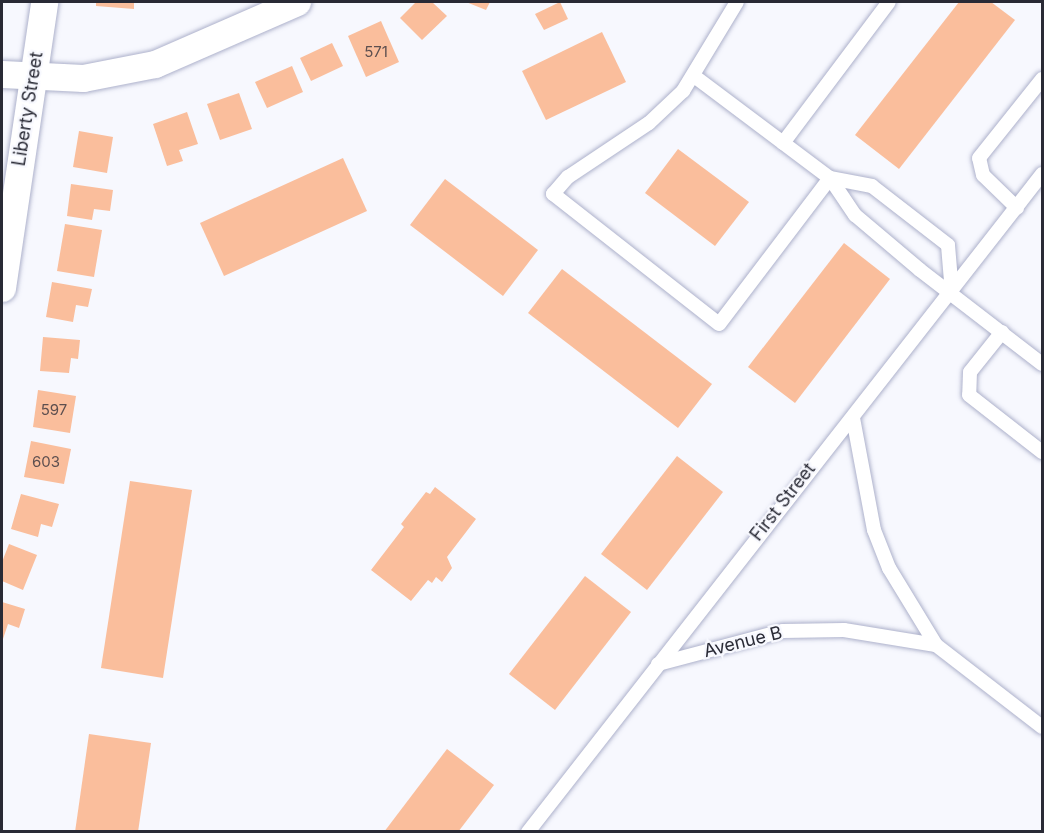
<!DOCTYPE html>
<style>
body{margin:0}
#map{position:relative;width:1044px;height:833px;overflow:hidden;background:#f7f8fe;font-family:Inter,sans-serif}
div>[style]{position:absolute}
.building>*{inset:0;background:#fabe9c}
.roads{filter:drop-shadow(0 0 2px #adb1cb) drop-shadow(0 0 2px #adb1cb)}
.service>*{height:14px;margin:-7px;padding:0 7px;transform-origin:7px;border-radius:7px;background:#fff}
.minor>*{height:27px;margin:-13.5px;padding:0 13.5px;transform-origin:13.5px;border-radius:13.5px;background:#fff}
span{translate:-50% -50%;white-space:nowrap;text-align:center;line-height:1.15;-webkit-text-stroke:4.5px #f7f8fe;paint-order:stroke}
.number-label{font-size:15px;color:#5d4f4f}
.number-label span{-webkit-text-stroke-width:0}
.street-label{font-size:18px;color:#292a35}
.frame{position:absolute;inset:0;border:3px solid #292a35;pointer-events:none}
</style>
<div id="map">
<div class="building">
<div style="clip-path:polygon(96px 2px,134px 2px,134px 9px,96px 6px)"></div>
<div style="clip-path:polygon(416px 2px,432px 2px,447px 16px,422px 40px,400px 18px)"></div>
<div style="clip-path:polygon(466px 2px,490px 2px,486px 10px)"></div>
<div style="clip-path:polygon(560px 2px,568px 19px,544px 30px,535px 14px)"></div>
<div style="clip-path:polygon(959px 2px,991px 2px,1015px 20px,899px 169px,855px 135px)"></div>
<div style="clip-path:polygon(381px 21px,399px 62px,366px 77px,348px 36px)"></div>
<div style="clip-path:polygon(602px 32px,626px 82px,546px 120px,522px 71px)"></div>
<div style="clip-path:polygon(332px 43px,343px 66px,311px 81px,300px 58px)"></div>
<div style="clip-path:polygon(292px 66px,303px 92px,267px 108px,255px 82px)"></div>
<div style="clip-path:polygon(239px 93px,252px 129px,220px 140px,207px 104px)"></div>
<div style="clip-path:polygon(187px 112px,198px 144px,179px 150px,183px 161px,167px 166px,153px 124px)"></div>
<div style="clip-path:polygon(79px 131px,113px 137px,107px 173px,73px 167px)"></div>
<div style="clip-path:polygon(678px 149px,749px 202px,715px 246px,645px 193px)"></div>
<div style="clip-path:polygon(343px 158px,367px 211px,224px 276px,200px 223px)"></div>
<div style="clip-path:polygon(445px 179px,538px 250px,503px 296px,410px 225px)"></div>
<div style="clip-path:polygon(71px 184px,113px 190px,110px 211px,94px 209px,92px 220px,67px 216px)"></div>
<div style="clip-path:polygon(65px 224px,102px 230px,94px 277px,57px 271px)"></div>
<div style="clip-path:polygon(844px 243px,890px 279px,795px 403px,748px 367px)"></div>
<div style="clip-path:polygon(562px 269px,712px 384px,678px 428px,528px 313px)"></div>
<div style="clip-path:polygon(52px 282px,92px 289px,88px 307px,76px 305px,73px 322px,46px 317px)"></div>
<div style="clip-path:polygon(43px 337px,80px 340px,78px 359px,71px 358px,69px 373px,40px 371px)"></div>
<div style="clip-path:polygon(38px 390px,76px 396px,70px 433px,33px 427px)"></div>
<div style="clip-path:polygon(31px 441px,71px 449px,64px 484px,24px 477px)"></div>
<div style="clip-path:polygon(677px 456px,723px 492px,647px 590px,601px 554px)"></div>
<div style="clip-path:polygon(130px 481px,192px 490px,163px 678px,101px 668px)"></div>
<div style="clip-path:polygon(435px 487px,476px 519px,447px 557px,452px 568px,442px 582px,436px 577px,432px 583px,428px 580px,411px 601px,371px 570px,404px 527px,401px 524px,426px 492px,430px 494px)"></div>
<div style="clip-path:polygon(21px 494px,59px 504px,52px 527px,41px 524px,38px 537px,11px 529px)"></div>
<div style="clip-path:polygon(9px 544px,37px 555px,23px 590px,2px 581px,2px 562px)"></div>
<div style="clip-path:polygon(585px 576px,631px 612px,555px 710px,509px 674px)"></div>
<div style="clip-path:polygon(2px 602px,25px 609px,19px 628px,8px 624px,3px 639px)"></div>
<div style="clip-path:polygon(89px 734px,151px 743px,138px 832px,75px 832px)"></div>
<div style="clip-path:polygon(447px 749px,494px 785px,458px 832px,384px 832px)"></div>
</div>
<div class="roads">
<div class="service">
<div style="left:694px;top:76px;width:170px;rotate:36.9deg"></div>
<div style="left:830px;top:178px;width:183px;rotate:127.2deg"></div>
<div style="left:719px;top:324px;width:211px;rotate:-141.9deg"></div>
<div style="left:553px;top:194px;width:23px;rotate:-49deg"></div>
<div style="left:568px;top:177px;width:97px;rotate:-33.7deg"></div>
<div style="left:649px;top:123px;width:47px;rotate:-43.3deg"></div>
<div style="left:683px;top:91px;width:104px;rotate:-58.8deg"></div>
<div style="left:783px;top:143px;width:176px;rotate:-53.1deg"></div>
<div style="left:1017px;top:208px;width:47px;rotate:-135.9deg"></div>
<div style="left:983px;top:175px;width:17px;rotate:-103deg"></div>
<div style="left:979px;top:158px;width:101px;rotate:-51.4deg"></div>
<div style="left:952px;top:293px;width:48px;rotate:-94.8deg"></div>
<div style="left:948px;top:245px;width:96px;rotate:-142.2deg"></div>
<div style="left:872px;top:186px;width:43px;rotate:-169.2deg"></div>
<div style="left:830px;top:178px;width:45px;rotate:56deg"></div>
<div style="left:855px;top:215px;width:85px;rotate:40.2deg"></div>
<div style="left:920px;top:270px;width:154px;rotate:37.6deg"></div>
<div style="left:1002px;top:332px;width:51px;rotate:128.7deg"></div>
<div style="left:970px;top:372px;width:23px;rotate:92deg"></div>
<div style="left:969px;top:395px;width:93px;rotate:38deg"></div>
<div style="left:853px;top:418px;width:114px;rotate:79.4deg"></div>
<div style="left:874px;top:530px;width:41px;rotate:68.5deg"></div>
<div style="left:889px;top:568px;width:90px;rotate:58.6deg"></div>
<div style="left:936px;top:645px;width:134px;rotate:37.7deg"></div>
<div style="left:658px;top:664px;width:129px;rotate:-14.8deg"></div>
<div style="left:783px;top:631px;width:61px;rotate:-0.9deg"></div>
<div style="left:844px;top:630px;width:93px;rotate:9.3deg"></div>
<div style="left:528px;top:832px;width:835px;rotate:-52deg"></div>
</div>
<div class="minor">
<div style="left:2px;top:74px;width:81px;rotate:2.8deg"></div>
<div style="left:83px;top:78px;width:73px;rotate:-11deg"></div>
<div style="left:155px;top:64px;width:155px;rotate:-23.6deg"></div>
<div style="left:2px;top:288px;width:289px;rotate:-81.6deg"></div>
</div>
</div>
<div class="number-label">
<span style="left:376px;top:52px">571</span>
<span style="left:54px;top:410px">597</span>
<span style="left:46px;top:462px">603</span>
</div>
<div class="street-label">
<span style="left:28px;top:109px;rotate:-81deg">Liberty Street</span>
<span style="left:783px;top:502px;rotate:-52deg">First Street</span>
<span style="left:743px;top:642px;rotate:-14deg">Avenue B</span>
</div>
<div class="frame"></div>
</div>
